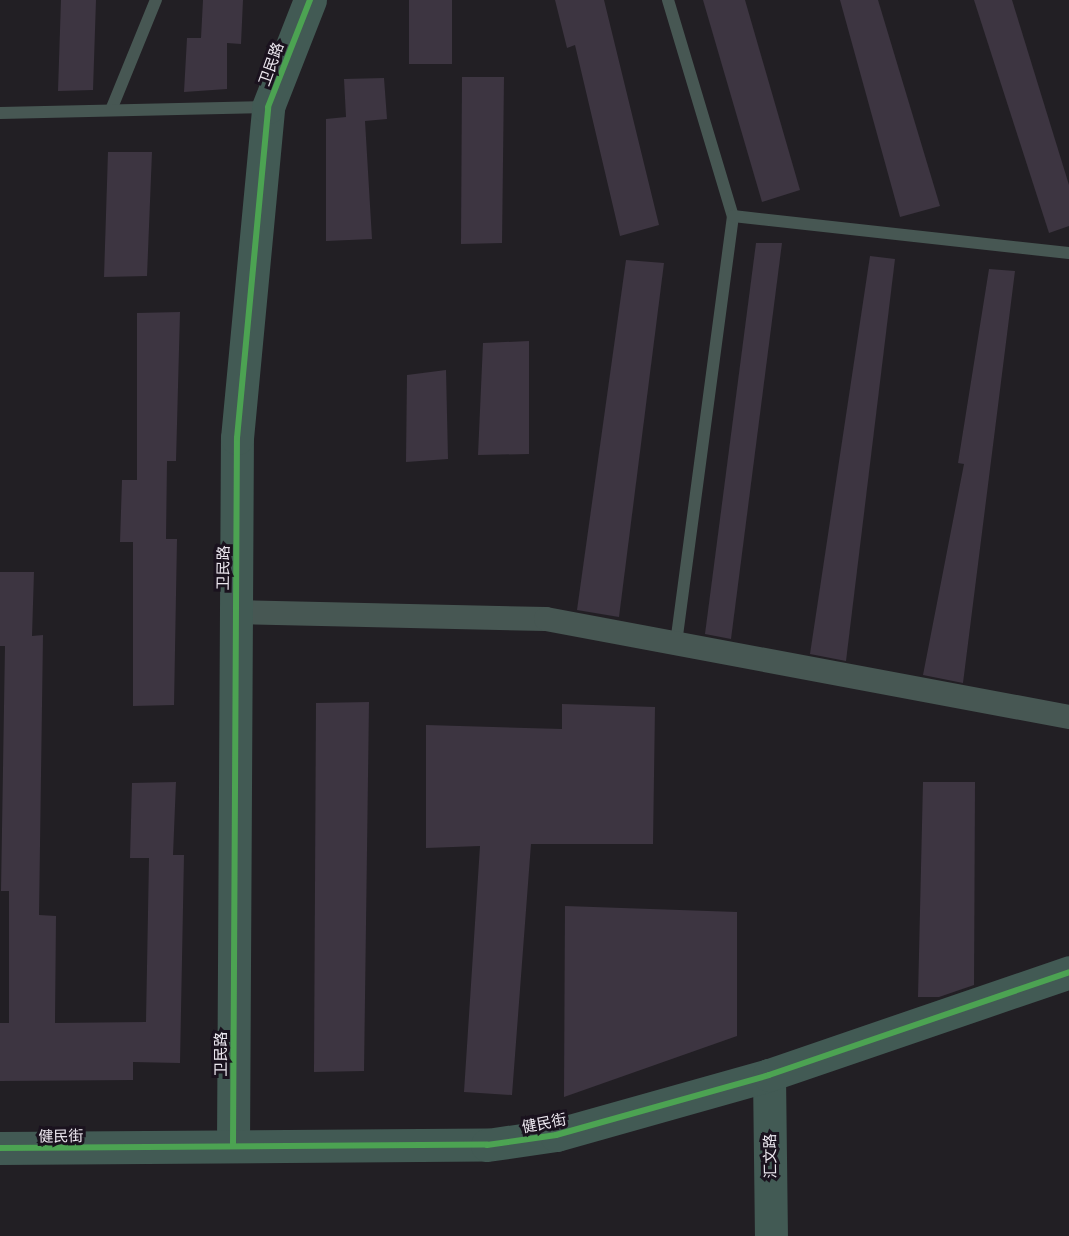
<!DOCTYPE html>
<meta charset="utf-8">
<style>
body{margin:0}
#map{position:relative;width:1069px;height:1236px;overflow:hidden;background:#221f24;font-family:Ubuntu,"Noto Sans SC",sans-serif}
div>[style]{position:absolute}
.building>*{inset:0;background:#3d3541}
.lane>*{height:12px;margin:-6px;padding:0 6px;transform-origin:6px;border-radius:6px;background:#475753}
.street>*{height:24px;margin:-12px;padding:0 12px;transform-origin:12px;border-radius:12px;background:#475753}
.secondary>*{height:33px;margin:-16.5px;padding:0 16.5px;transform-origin:16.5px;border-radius:16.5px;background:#425a54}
.cycleway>*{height:6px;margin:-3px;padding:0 3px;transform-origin:3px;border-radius:3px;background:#4ca352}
span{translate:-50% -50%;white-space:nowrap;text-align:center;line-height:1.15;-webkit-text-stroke:6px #1a121e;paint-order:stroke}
.street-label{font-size:15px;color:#ede8f0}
</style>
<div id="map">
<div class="building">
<div style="clip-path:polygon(61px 0,96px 0,93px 90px,58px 91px)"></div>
<div style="clip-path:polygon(203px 0,243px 0,241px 44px,227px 43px,227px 89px,184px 92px,187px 38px,201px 38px)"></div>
<div style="clip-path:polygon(409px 0,452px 0,452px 64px,409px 64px)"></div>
<div style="clip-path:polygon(555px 0,604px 0,659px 225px,620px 236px,575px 45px,567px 48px)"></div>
<div style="clip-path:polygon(703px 0,745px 0,800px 190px,762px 202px)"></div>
<div style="clip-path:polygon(840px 0,878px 0,940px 206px,900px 217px)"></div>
<div style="clip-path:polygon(974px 0,1012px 0,1069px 185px,1069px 226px,1049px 233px)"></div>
<div style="clip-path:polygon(462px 77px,504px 77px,502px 243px,461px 244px)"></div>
<div style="clip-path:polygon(384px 78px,387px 119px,365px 121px,372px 239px,326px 241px,326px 119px,346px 117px,344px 79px)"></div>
<div style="clip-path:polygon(108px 152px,152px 152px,147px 276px,104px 277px)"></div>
<div style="clip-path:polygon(756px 243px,782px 243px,731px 639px,705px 634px)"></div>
<div style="clip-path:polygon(870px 256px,895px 259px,846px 661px,810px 654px)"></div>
<div style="clip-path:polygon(626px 260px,664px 263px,619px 617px,577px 610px)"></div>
<div style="clip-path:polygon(989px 269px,1015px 271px,963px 683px,923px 675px,964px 464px,958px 463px)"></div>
<div style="clip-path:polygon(180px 312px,176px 461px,167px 461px,166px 539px,177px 539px,174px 705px,133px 706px,133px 542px,120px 542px,122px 480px,137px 480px,137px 313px)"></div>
<div style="clip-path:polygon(529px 341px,529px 454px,478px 455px,483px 343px)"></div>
<div style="clip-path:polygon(446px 370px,448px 459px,406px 462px,407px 375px)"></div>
<div style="clip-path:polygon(0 572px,34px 572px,32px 636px,43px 635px,39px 915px,56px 916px,55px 1023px,146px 1022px,149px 858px,130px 858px,132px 783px,176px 782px,173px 855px,184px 855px,180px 1063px,133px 1062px,133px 1080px,0 1081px,0 1023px,9px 1023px,9px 891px,1px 891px,5px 646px,0 646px)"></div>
<div style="clip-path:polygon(369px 702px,364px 1071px,314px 1072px,316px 703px)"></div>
<div style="clip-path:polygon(562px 704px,655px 707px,653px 844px,531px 844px,512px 1095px,464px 1092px,480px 846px,426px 848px,426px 725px,562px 729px)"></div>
<div style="clip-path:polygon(923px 782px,975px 782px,974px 985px,939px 997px,918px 997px)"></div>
<div style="clip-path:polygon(565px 906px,737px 912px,737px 1036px,564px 1097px)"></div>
</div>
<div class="lane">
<div style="left:668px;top:0;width:226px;rotate:73.3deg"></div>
<div style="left:733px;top:216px;width:431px;rotate:97.6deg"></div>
<div style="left:111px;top:110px;width:119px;rotate:-67.8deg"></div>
<div style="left:0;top:113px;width:266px;rotate:-1.3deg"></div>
<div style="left:733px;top:216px;width:338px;rotate:6.3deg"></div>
</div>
<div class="street">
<div style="left:234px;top:612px;width:312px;rotate:1.3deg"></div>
<div style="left:546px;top:619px;width:532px;rotate:10.61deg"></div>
</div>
<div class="secondary">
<div style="left:769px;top:1075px;width:161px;rotate:89.3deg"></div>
<div style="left:233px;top:1146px;width:708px;rotate:-89.68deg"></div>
<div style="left:237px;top:438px;width:332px;rotate:-84.6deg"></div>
<div style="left:268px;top:107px;width:115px;rotate:-68.6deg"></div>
<div style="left:0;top:1148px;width:487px;rotate:-0.4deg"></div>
<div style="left:487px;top:1145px;width:70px;rotate:-8.2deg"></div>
<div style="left:556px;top:1135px;width:221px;rotate:-15.7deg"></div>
<div style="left:769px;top:1075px;width:317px;rotate:-18.9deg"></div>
</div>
<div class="cycleway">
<div style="left:233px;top:1146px;width:708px;rotate:-89.68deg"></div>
<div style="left:237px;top:438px;width:332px;rotate:-84.6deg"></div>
<div style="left:268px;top:107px;width:115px;rotate:-68.6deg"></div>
<div style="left:0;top:1148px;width:487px;rotate:-0.4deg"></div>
<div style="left:487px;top:1145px;width:70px;rotate:-8.2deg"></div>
<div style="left:556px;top:1135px;width:221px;rotate:-15.7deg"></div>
<div style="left:769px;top:1075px;width:317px;rotate:-18.9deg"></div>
</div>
<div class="street-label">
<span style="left:271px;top:64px;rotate:-70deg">卫民路</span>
<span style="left:223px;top:568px;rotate:-89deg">卫民路</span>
<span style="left:221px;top:1054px;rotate:-90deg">卫民路</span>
<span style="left:544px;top:1123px;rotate:-11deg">健民街</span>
<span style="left:61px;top:1136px;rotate:-1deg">健民街</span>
<span style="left:770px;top:1156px;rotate:-91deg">汇文路</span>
</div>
</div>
